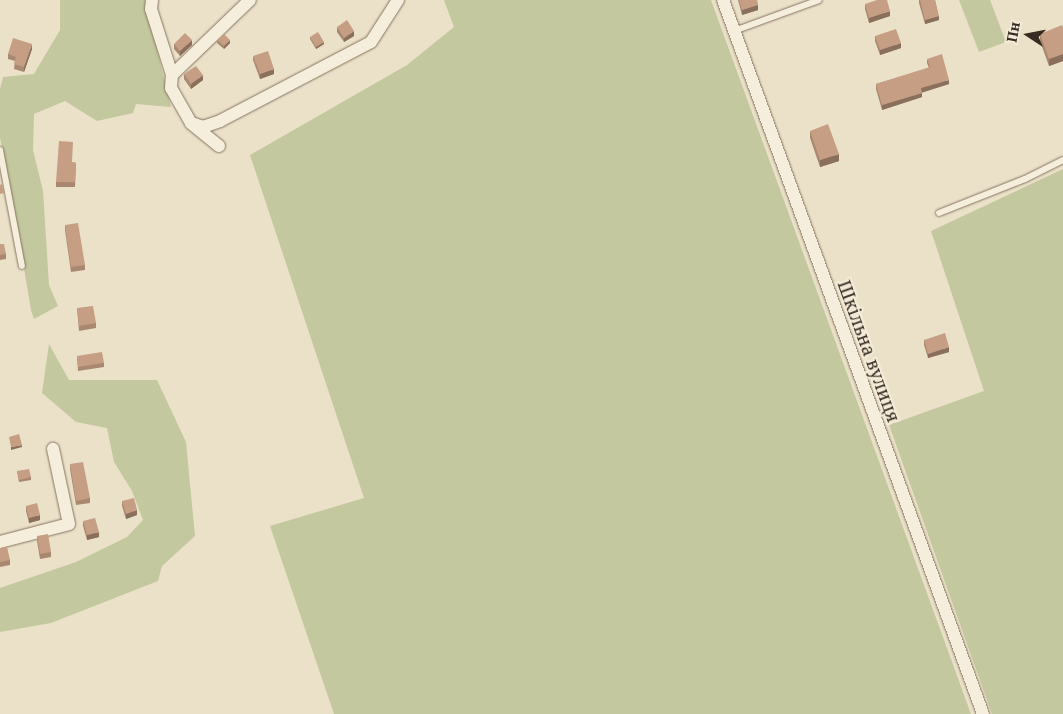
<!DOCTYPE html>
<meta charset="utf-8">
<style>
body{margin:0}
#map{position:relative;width:1063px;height:714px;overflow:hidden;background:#ebe1c9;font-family:"Noto Serif",serif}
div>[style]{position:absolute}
.green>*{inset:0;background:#c3c89e}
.roads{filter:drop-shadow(0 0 1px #867460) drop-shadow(0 0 1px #867460)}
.service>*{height:6px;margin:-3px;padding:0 3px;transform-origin:3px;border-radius:3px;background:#f6eedc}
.minor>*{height:12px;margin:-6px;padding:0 6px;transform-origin:6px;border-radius:6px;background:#f6eedc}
.wall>*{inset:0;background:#a98871}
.shaded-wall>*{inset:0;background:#8a6f5c}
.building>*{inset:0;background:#c59e83}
span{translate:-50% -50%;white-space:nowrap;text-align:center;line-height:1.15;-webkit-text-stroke:4.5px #f3ebd8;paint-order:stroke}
.street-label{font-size:18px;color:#382c22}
.north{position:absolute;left:1003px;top:10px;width:50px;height:50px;-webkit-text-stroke:4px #f3ebd8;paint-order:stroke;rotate:281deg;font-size:14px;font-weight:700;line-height:20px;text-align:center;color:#382c22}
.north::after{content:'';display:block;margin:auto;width:18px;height:22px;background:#382c22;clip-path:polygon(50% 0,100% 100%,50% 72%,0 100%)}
</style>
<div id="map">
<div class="green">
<div style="clip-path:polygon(60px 0,145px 0,171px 107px,136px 104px,133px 113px,97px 121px,65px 101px,34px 114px,33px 150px,43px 191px,49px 285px,58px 306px,34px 319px,31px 310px,10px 186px,0 138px,0 89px,3px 77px,34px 74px,60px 30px)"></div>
<div style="clip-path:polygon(444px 0,711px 0,971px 714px,334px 714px,270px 526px,364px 498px,250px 155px,407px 65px,454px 27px)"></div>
<div style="clip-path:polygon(959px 0,990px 0,1006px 42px,979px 52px)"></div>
<div style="clip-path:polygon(1063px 169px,1063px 714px,992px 714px,889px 425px,984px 391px,931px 231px)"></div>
<div style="clip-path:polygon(49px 344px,69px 380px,157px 380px,186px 442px,195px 536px,162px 566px,158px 581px,51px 623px,0 632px,0 588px,76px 562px,127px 537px,143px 520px,132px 491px,114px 462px,107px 428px,76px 422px,42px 393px)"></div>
</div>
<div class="roads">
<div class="service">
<div style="left:734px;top:31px;width:90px;rotate:-20deg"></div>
<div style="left:0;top:150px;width:118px;rotate:79.3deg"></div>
<div style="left:939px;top:213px;width:92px;rotate:-21.6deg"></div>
<div style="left:1025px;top:179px;width:42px;rotate:-26.6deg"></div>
</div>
<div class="minor">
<div style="left:152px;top:0;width:9px;rotate:96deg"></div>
<div style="left:151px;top:9px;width:69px;rotate:72.3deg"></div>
<div style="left:723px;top:0;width:760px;rotate:69.99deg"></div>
<div style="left:191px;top:123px;width:13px;rotate:18deg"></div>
<div style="left:203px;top:127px;width:18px;rotate:-19deg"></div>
<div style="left:220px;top:121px;width:170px;rotate:-27.6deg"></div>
<div style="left:371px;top:42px;width:50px;rotate:-57.3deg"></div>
<div style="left:219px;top:146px;width:36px;rotate:-141deg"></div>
<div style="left:191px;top:123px;width:40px;rotate:-119.7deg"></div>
<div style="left:171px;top:88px;width:13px;rotate:-86deg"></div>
<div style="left:172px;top:75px;width:108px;rotate:-43.9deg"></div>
<div style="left:0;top:542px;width:71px;rotate:-14.6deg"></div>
<div style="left:69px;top:524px;width:77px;rotate:-102deg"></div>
</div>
</div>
<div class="wall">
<div style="clip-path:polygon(738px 0,757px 0,758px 10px,742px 15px)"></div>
<div style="clip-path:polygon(919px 0,935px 0,939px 20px,925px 24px,919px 3px)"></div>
<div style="clip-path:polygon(865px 4px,890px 16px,869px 23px,865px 9px)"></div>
<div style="clip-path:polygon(337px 27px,354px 36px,344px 42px,337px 32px)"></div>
<div style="clip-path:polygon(1063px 28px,1063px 61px,1049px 66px,1040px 41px,1040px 34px)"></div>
<div style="clip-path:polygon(875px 36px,901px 48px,880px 55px,875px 41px)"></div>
<div style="clip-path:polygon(310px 37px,324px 44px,316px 49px,310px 39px)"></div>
<div style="clip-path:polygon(217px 40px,230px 43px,224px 49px,217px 43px)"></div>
<div style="clip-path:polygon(174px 44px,192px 45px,180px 56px,174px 49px)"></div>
<div style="clip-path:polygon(32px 49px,24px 72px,14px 69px,15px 61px,8px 59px,8px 54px)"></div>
<div style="clip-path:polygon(253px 56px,274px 74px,260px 79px,253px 60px)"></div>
<div style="clip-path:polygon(927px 59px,949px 84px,922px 92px,922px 97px,882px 110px,876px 89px,876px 84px,929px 68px,927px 63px)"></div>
<div style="clip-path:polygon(184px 74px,203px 80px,191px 89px,184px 79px)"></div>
<div style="clip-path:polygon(810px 131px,839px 161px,820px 167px,810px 138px)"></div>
<div style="clip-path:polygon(72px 162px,76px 163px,75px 187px,56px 187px,56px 182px)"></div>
<div style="clip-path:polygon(65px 225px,85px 265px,85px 270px,71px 272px,65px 230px)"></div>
<div style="clip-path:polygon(0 244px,6px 254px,6px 259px,0 260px)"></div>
<div style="clip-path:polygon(77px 308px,96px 323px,96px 328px,79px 331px)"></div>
<div style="clip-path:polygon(924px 340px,949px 352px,928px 358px,924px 345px)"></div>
<div style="clip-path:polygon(77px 356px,104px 363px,104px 367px,78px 371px)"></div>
<div style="clip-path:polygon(70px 464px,90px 498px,90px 503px,76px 505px,70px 469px)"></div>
<div style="clip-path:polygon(17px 471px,31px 477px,31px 480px,19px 482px)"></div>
<div style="clip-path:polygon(122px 501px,137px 515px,126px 519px,122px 506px)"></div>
<div style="clip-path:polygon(26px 506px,40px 520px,29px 523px,26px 511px)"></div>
<div style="clip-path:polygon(83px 521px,99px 537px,87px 540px,83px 526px)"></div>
<div style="clip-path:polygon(37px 536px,51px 552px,51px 557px,40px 559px,37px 541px)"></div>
<div style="clip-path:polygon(0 548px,10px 560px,10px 565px,0 567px)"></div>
</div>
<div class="shaded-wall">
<div style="clip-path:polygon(758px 5px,758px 10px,742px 15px,742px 10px)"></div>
<div style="clip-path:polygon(890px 11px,890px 16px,869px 23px,869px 18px)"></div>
<div style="clip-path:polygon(939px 16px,939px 20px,925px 24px,925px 20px)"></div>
<div style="clip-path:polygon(354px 31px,354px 36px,344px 42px,344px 38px)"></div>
<div style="clip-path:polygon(192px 40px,192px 45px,180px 56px,180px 51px)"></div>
<div style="clip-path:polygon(230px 40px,230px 43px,224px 49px,224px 46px)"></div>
<div style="clip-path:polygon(324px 42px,324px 44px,316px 49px,316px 47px)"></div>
<div style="clip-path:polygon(901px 43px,901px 48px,880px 55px,880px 50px)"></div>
<div style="clip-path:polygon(32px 44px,32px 49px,24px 72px,24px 67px)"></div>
<div style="clip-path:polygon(1063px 54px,1063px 61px,1049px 66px,1049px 59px)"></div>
<div style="clip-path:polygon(274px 69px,274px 74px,260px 79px,260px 74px)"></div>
<div style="clip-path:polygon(203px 75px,203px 80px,191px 89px,191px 84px)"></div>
<div style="clip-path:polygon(949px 80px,949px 84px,921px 93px,921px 88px)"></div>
<div style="clip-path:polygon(922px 93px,922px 97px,882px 110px,882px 105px)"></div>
<div style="clip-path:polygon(839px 154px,839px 161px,820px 167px,820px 160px)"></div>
<div style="clip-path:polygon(949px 347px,949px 352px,928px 358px,928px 354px)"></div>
<div style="clip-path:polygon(22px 445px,22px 447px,11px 450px,11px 447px)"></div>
<div style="clip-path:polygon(137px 510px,137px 515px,126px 519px,126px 514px)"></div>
<div style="clip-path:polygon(40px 515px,40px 520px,29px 523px,29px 518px)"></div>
<div style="clip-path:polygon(99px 532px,99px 537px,87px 540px,87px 535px)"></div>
</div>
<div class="building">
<div style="clip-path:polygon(739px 0,757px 0,758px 5px,742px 10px)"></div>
<div style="clip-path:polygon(877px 0,887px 0,890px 11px,869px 18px,865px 4px)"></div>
<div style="clip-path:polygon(920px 0,935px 0,939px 16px,925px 20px)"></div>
<div style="clip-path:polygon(347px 20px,354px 31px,344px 38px,337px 27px)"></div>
<div style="clip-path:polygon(1062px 25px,1063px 28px,1063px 54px,1049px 59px,1040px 34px)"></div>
<div style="clip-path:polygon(896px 29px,901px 43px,880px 50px,875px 36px)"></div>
<div style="clip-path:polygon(318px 32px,324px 42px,316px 47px,310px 37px)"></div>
<div style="clip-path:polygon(185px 33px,192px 40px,180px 51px,174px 44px)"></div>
<div style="clip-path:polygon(224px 34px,230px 40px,224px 46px,217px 40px)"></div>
<div style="clip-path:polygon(13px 38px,32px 44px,24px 67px,14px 64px,16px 57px,8px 54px)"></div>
<div style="clip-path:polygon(268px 51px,274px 69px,260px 74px,253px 56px)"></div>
<div style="clip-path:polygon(942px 54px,949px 80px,921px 88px,922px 93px,882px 105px,876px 84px,930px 67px,927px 59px)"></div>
<div style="clip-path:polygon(196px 66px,203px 75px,191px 84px,184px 74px)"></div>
<div style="clip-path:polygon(828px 124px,839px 154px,820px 160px,810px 131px)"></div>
<div style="clip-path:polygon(59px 141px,73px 142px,72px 162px,76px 163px,75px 182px,56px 182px)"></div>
<div style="clip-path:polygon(2px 184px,4px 193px,0 194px,0 185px)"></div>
<div style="clip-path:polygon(78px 223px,85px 265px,71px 267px,65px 225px)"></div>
<div style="clip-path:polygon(0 244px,4px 244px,6px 254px,0 255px)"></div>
<div style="clip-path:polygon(93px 306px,96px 323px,79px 326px,77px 308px)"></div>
<div style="clip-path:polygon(945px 333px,949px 347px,928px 354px,924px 340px)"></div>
<div style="clip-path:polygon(102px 352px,104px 363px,78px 367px,77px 356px)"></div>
<div style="clip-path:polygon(19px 434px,22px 445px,11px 447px,9px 437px)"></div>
<div style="clip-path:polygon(83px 462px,90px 498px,76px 501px,70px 464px)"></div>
<div style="clip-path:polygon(29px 469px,31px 477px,19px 480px,17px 471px)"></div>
<div style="clip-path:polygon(134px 498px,137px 510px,126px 514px,122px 501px)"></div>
<div style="clip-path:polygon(37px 503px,40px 515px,29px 518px,26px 506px)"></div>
<div style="clip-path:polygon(95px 518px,99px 532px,87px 535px,83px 521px)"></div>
<div style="clip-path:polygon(48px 534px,51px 552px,40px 554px,37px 536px)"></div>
<div style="clip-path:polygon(7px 547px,10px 560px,0 562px,0 548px)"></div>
</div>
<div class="street-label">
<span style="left:869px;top:351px;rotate:70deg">Шкільна вулиця</span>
</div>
<div class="north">Пн</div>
</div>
